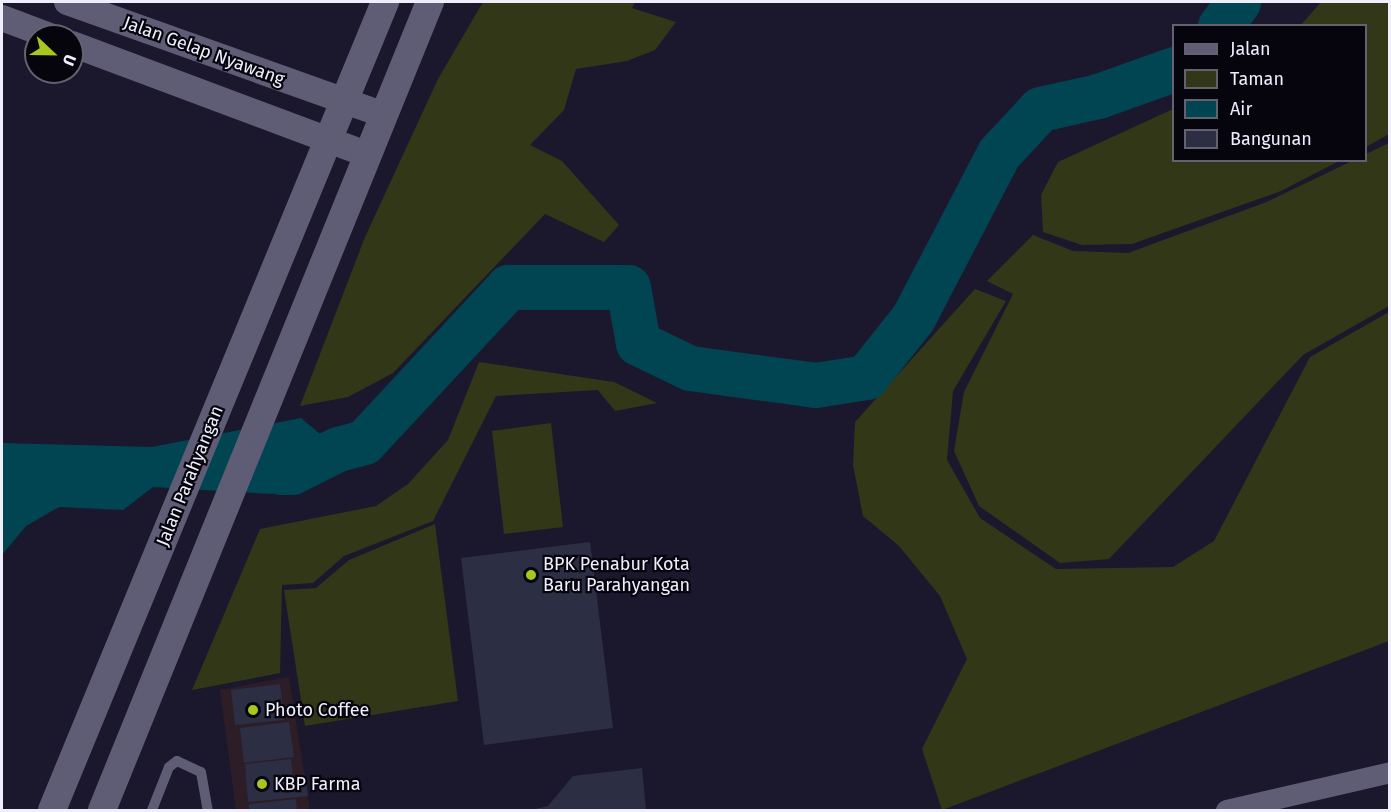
<!DOCTYPE html>
<style>
body{margin:0}
#map{position:relative;width:1391px;height:812px;overflow:hidden;background:#1b182d;font-family:"Fira Sans",sans-serif}
div>[style]{position:absolute}
.commercial>*{inset:0;background:#2d1d26}
.green>*{inset:0;background:#323717}
.water>*{inset:0;background:#014452}
.river>*{height:45px;margin:-22.5px;padding:0 22.5px;transform-origin:22.5px;border-radius:22.5px;background:#014452}
.building>*{inset:0;background:#2c2e44}
.service>*{height:10px;margin:-5px;padding:0 5px;transform-origin:5px;border-radius:5px;background:#5f5c75}
.minor>*{height:21px;margin:-10.5px;padding:0 10.5px;transform-origin:10.5px;border-radius:10.5px;background:#5f5c75}
.tertiary>*{height:26px;margin:-13px;padding:0 13px;transform-origin:13px;border-radius:13px;background:#5f5c75}
.secondary>*{height:28px;margin:-14px;padding:0 14px;transform-origin:14px;border-radius:14px;background:#5f5c75}
.dots>*{width:16px;height:16px;translate:-50% -50%;box-sizing:border-box;border:3px solid #06050e;border-radius:50%}
span{translate:-50% -50%;white-space:nowrap;text-align:center;line-height:1.15;-webkit-text-stroke:4.5px #06050e;paint-order:stroke}
.street-label{font-size:18px;color:#efeefd}
.poi-label{font-size:18px;color:#efeefd}
.left{translate:0 -50%;text-align:left}
.frame{position:absolute;inset:0;border:3px solid #efeefd;pointer-events:none}
.legend{position:absolute;left:1172px;top:24px;width:195px;height:138px;box-sizing:border-box;background:#06050e;border:2px solid #63626e;margin:0;padding:8px 10px;list-style:none;font-size:18px;color:#efeefd}
.legend li{display:flex;align-items:center;gap:12px;height:30px}
.legend b{width:30px;border:2px solid #63626e}
.north{position:absolute;left:24px;top:24px;width:60px;height:60px;box-sizing:border-box;background:#06050e;border:2px solid #63626e;border-radius:50%;rotate:112deg;font-size:16px;font-weight:700;line-height:24px;text-align:center;color:#efeefd}
.north::after{content:'';display:block;margin:auto;width:21px;height:27px;background:#a8c71c;clip-path:polygon(50% 0,100% 100%,50% 72%,0 100%)}
</style>
<div id="map">
<div class="commercial">
<div style="clip-path:polygon(289px 677px,310px 810px,236px 810px,220px 690px)"></div>
</div>
<div class="green">
<div style="clip-path:polygon(483px 2px,635px 2px,632px 8px,676px 22px,655px 50px,627px 61px,576px 69px,564px 110px,530px 145px,562px 161px,619px 225px,604px 242px,545px 214px,393px 373px,348px 397px,300px 406px,365px 237px,438px 79px)"></div>
<div style="clip-path:polygon(1321px 2px,1389px 2px,1389px 134px,1366px 147px,1366px 26px,1301px 25px)"></div>
<div style="clip-path:polygon(1173px 109px,1174px 160px,1339px 161px,1281px 191px,1132px 244px,1082px 245px,1043px 232px,1041px 195px,1058px 162px)"></div>
<div style="clip-path:polygon(1389px 143px,1389px 306px,1303px 355px,1109px 559px,1060px 563px,979px 506px,954px 451px,964px 392px,1013px 294px,987px 281px,1033px 235px,1073px 251px,1128px 253px,1264px 203px,1352px 161px,1366px 160px,1366px 154px)"></div>
<div style="clip-path:polygon(975px 289px,1006px 301px,953px 391px,947px 460px,980px 518px,1056px 569px,1173px 567px,1214px 541px,1310px 357px,1389px 312px,1389px 641px,942px 810px,922px 749px,967px 659px,940px 596px,899px 546px,863px 516px,853px 465px,855px 422px)"></div>
<div style="clip-path:polygon(479px 362px,614px 382px,657px 403px,615px 411px,598px 390px,496px 396px,433px 521px,344px 556px,313px 583px,282px 585px,280px 673px,192px 690px,260px 529px,376px 506px,408px 484px,448px 440px)"></div>
<div style="clip-path:polygon(551px 423px,563px 527px,504px 534px,492px 431px)"></div>
<div style="clip-path:polygon(435px 524px,458px 701px,305px 726px,284px 590px,316px 588px,349px 560px)"></div>
</div>
<div class="water">
<div style="clip-path:polygon(301px 418px,338px 449px,339px 470px,321px 480px,273px 494px,153px 487px,123px 510px,59px 507px,26px 526px,2px 555px,2px 443px,152px 447px)"></div>
</div>
<div class="river">
<div style="left:1220px;top:26px;width:30px;rotate:-53deg"></div>
<div style="left:281px;top:472px;width:11px"></div>
<div style="left:292px;top:472px;width:51px;rotate:-26.6deg"></div>
<div style="left:338px;top:449px;width:27px;rotate:-15deg"></div>
<div style="left:364px;top:442px;width:212px;rotate:-47.1deg"></div>
<div style="left:508px;top:287px;width:120px"></div>
<div style="left:628px;top:287px;width:57px;rotate:79.9deg"></div>
<div style="left:638px;top:343px;width:58px;rotate:25.7deg"></div>
<div style="left:690px;top:368px;width:126px;rotate:7.7deg"></div>
<div style="left:815px;top:385px;width:52px;rotate:-8.9deg"></div>
<div style="left:866px;top:377px;width:75px;rotate:-51.5deg"></div>
<div style="left:913px;top:318px;width:186px;rotate:-62.5deg"></div>
<div style="left:999px;top:153px;width:60px;rotate:-47deg"></div>
<div style="left:1040px;top:109px;width:59px;rotate:-12.6deg"></div>
<div style="left:1098px;top:96px;width:81px;rotate:-19.6deg"></div>
</div>
<div class="building">
<div style="clip-path:polygon(590px 542px,613px 728px,484px 745px,461px 558px)"></div>
<div style="clip-path:polygon(280px 684px,284px 720px,235px 725px,231px 690px)"></div>
<div style="clip-path:polygon(289px 722px,294px 757px,244px 763px,240px 728px)"></div>
<div style="clip-path:polygon(291px 759px,293px 779px,306px 778px,308px 796px,248px 802px,245px 764px)"></div>
<div style="clip-path:polygon(642px 768px,646px 810px,531px 810px,548px 806px,573px 776px)"></div>
<div style="clip-path:polygon(296px 799px,297px 810px,249px 810px,249px 804px)"></div>
</div>
<div class="service">
<div style="left:152px;top:810px;width:46px;rotate:-68.4deg"></div>
<div style="left:169px;top:767px;width:10px;rotate:-37deg"></div>
<div style="left:177px;top:761px;width:26px;rotate:25deg"></div>
<div style="left:201px;top:772px;width:39px;rotate:80deg"></div>
</div>
<div class="minor">
<div style="left:1226px;top:810px;width:168px;rotate:-13deg"></div>
</div>
<div class="tertiary">
<div style="left:67px;top:2px;width:333px;rotate:19.6deg"></div>
<div style="left:2px;top:18px;width:51px;rotate:20.6deg"></div>
<div style="left:72px;top:44px;width:314px;rotate:20.5deg"></div>
</div>
<div class="secondary">
<div style="left:52px;top:810px;width:874px;rotate:-67.6deg"></div>
<div style="left:102px;top:810px;width:872px;rotate:-67.91deg"></div>
</div>
<div class="dots">
<div style="left:531px;top:575px;background:#a8c71c"></div>
<div style="left:253px;top:710px;background:#a8c71c"></div>
<div style="left:262px;top:784px;background:#a8c71c"></div>
</div>
<div class="street-label">
<span style="left:204px;top:51px;rotate:20deg">Jalan Gelap Nyawang</span>
<span style="left:190px;top:476px;rotate:-68deg">Jalan Parahyangan</span>
</div>
<div class="poi-label">
<span class="left" style="left:543px;top:575px">BPK Penabur Kota<br>Baru Parahyangan</span>
<span class="left" style="left:265px;top:710px">Photo Coffee</span>
<span class="left" style="left:274px;top:784px">KBP Farma</span>
</div>
<div class="frame"></div>
<ul class="legend">
<li><b style="height:8px;background:#5f5c75"></b>Jalan</li>
<li><b style="height:16px;background:#323717"></b>Taman</li>
<li><b style="height:16px;background:#014452"></b>Air</li>
<li><b style="height:16px;background:#2c2e44"></b>Bangunan</li>
</ul>
<div class="north">U</div>
</div>
